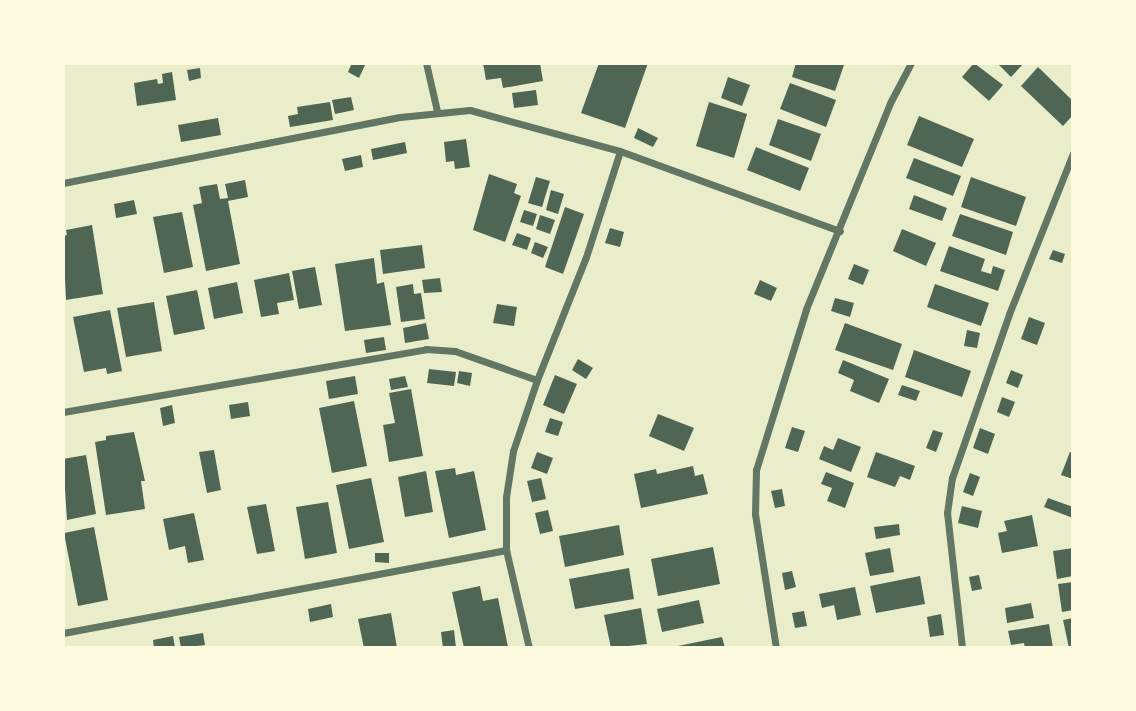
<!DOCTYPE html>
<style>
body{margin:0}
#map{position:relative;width:1136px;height:711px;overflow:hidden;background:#e9edc9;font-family:Quicksand,sans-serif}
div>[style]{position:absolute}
.building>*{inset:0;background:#4f6655}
.minor>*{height:7px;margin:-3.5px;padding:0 3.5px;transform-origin:3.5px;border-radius:3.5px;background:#617663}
span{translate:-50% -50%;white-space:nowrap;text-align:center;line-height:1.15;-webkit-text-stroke:7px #fefae0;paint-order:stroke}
.frame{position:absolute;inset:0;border:65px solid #fefae0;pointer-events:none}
</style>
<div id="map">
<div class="building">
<div style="clip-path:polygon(352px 63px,366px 63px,359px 78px,348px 72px)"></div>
<div style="clip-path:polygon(483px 63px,540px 63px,543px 81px,503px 88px,501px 78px,486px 80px)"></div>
<div style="clip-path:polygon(599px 63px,648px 63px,625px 128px,581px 113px)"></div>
<div style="clip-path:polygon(796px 63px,844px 65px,835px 91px,792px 77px)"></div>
<div style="clip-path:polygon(974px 63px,1003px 85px,989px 101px,962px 77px)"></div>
<div style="clip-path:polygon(997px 63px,1024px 63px,1011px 77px)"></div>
<div style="clip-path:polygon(1038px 67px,1073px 101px,1073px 115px,1063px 126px,1021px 86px)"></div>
<div style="clip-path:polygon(200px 68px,201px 78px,189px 81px,187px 70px)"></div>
<div style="clip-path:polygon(172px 72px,176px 100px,137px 106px,134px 83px,157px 79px,158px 84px,163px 83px,162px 74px)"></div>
<div style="clip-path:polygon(728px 77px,750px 85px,742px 106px,721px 98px)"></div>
<div style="clip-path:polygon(790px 83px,836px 100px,826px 127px,780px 109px)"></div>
<div style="clip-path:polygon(536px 90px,538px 105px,514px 108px,512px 93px)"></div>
<div style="clip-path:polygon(351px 97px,354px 110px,335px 114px,332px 100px)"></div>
<div style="clip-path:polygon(330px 102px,333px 120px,290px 127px,288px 116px,298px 114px,297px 107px)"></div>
<div style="clip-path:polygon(709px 102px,747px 114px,734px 158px,696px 146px)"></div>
<div style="clip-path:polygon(919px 116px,974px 139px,962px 167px,907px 145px)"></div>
<div style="clip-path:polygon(218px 118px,221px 135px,181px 142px,178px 125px)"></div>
<div style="clip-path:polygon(778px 119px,821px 134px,811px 161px,769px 145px)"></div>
<div style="clip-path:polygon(638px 128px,658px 138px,653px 147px,634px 138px)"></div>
<div style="clip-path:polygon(466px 139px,470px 167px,455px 169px,454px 161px,446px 162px,444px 142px)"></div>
<div style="clip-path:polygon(405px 142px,407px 153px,373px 160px,371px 149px)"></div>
<div style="clip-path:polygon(756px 147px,809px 168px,800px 191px,747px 170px)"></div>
<div style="clip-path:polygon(361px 155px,363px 167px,345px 171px,342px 159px)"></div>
<div style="clip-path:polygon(914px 158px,961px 176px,953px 196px,906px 178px)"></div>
<div style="clip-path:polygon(489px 174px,517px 184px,514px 193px,521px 196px,505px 242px,473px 230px)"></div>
<div style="clip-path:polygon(536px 177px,550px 181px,542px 207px,528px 203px)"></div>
<div style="clip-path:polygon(971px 177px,1026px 197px,1016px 226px,961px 207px)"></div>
<div style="clip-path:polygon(245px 180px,248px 197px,228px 201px,240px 264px,206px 271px,193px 205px,202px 203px,199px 187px,217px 184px,220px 199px,228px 198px,225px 184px)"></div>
<div style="clip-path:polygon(551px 190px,564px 194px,558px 214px,546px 210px)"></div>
<div style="clip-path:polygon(914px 195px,947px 208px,942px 221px,909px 209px)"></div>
<div style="clip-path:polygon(134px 200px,137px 214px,116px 218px,114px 204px)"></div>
<div style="clip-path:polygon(565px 207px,584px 214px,563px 274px,545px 267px)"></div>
<div style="clip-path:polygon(524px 210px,537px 214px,533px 226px,520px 222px)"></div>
<div style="clip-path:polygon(182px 212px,193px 267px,164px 273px,153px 217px)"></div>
<div style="clip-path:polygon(960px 214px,1013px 232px,1006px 255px,952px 236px)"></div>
<div style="clip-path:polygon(540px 215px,555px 220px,550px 234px,536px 229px)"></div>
<div style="clip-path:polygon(92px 225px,103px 294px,66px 300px,63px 236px,67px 235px,66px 230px)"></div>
<div style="clip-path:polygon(610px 228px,624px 232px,620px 247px,605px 243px)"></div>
<div style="clip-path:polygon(902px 229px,936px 243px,926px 266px,893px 251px)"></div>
<div style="clip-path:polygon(517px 233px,531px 238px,527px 250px,512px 245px)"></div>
<div style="clip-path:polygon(535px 242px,548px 247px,543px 258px,531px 253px)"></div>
<div style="clip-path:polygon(422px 245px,425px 268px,383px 274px,380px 250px)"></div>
<div style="clip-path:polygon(949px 246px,985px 259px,981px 271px,991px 274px,993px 266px,1005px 270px,998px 291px,940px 271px)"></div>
<div style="clip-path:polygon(1053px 250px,1065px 254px,1062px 263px,1049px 259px)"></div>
<div style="clip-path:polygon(374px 258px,377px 284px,384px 282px,391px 325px,345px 331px,335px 264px)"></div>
<div style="clip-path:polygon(854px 264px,869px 270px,863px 285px,848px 279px)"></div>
<div style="clip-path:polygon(315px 267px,322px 305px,299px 309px,292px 271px)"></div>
<div style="clip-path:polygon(289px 273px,294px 300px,277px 303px,279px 314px,261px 317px,254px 280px)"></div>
<div style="clip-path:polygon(440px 278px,442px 292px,424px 293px,422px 280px)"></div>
<div style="clip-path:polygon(760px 280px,777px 288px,771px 301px,754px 294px)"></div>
<div style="clip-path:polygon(237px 282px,243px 313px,214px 319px,208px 288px)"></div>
<div style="clip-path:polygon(413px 284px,414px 294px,421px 293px,425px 319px,401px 322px,396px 287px)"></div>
<div style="clip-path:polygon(935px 284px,989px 303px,981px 326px,927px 307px)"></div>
<div style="clip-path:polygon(197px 290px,205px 329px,174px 335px,166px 296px)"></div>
<div style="clip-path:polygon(835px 298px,854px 303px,850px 317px,831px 311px)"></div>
<div style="clip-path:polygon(154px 302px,162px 351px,126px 357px,117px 308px)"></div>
<div style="clip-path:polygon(497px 304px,517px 307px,514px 326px,493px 323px)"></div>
<div style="clip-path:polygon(110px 310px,122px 371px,107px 374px,106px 368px,84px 372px,73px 317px)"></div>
<div style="clip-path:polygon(1029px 317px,1045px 323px,1037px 345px,1021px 339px)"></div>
<div style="clip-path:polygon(426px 323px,429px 339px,405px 343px,403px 328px)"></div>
<div style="clip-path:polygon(845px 323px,902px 344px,893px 370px,835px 350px)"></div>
<div style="clip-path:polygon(967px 330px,980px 333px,977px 348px,964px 346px)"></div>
<div style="clip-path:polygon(384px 337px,386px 350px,366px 353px,364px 340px)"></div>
<div style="clip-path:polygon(914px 350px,971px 371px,962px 397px,905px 377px)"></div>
<div style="clip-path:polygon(578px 359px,593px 368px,586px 379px,572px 370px)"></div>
<div style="clip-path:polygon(843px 360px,889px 379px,879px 403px,850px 391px,854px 380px,838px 373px)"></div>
<div style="clip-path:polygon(429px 369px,456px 372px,454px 386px,427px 383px)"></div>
<div style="clip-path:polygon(1011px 370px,1023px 375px,1018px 388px,1006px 383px)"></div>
<div style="clip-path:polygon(459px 371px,472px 373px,470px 386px,457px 383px)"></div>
<div style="clip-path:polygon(555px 375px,577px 384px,564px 414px,543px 405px)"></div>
<div style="clip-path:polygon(355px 376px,358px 394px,329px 399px,326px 381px)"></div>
<div style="clip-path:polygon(405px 376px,408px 387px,391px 390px,389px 379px)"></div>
<div style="clip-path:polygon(902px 385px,920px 391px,916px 401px,898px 395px)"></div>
<div style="clip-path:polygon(411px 389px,423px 456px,389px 462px,383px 425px,395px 423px,389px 393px)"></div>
<div style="clip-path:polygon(1002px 397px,1015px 402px,1009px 417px,997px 412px)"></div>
<div style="clip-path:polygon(354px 401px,367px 466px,332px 473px,319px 408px)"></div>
<div style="clip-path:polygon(248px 402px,250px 416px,231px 419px,229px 405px)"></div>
<div style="clip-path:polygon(172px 405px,175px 423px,163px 426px,160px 408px)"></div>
<div style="clip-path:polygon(658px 414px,694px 428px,684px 451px,649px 436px)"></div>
<div style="clip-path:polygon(550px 418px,563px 422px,558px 436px,545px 432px)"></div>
<div style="clip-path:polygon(792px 427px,805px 431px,798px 452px,785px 448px)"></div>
<div style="clip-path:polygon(980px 428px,995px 434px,988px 454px,973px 448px)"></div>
<div style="clip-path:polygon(933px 430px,943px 433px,936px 452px,926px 448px)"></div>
<div style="clip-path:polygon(134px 432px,145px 481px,141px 481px,145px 509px,106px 515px,95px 442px,106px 440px,106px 436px)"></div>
<div style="clip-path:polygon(838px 438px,861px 447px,851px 472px,819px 459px,824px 446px,833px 450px)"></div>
<div style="clip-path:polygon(214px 450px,221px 490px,207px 493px,199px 452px)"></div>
<div style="clip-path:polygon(537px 452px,553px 458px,547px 474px,531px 468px)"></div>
<div style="clip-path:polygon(876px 452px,915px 466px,910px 480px,900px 476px,895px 487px,867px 477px)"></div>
<div style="clip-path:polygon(1070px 452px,1073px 453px,1073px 479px,1061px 475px)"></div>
<div style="clip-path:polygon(86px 455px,96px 514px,67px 520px,63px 459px)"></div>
<div style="clip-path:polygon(693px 466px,695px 476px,703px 474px,708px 494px,641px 508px,634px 474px,656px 469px,657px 474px)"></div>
<div style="clip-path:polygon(455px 468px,456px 475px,474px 471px,486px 530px,449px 538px,435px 471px)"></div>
<div style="clip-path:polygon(426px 471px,433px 512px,405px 517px,398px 477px)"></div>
<div style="clip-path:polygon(826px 472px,854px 483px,845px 508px,827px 501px,832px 488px,821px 484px)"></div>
<div style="clip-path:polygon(970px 473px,980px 477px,973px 496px,963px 492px)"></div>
<div style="clip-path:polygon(371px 478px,384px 542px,349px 549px,336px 485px)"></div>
<div style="clip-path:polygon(541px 478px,546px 499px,532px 502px,527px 481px)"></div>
<div style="clip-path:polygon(782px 489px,785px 506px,775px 508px,771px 491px)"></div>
<div style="clip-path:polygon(1048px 498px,1073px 507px,1073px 518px,1044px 507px)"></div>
<div style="clip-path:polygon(328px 502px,337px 553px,305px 559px,296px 507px)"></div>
<div style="clip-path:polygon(266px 504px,275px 551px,257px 554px,247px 507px)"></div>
<div style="clip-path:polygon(962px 506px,982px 511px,978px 528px,958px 523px)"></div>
<div style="clip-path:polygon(548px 510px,553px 531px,540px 534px,535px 513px)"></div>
<div style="clip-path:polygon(194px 513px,204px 560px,188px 563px,185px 546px,169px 550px,163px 519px)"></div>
<div style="clip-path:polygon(1032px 515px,1038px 546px,1002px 553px,998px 533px,1007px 531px,1004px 521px)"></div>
<div style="clip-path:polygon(899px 524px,900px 535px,876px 539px,874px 527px)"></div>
<div style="clip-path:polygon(619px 525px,624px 555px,565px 567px,559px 536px)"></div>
<div style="clip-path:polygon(94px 527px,108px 600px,78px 606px,64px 533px)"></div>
<div style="clip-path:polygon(713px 547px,720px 584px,658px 596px,651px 559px)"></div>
<div style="clip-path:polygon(890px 548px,894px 572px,870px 576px,865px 553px)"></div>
<div style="clip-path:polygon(1073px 548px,1073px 576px,1057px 579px,1053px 551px)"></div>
<div style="clip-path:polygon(375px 553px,389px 553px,389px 563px,375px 562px)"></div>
<div style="clip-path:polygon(629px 568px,634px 599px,575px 609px,569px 579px)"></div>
<div style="clip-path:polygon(792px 571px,796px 587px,785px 590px,782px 573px)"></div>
<div style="clip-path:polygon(979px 575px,982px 589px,972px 591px,969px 577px)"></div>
<div style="clip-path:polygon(920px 576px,925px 604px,876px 613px,870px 586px)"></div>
<div style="clip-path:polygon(1073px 582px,1073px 610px,1062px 612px,1058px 584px)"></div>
<div style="clip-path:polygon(480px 586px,483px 601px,498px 598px,508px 647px,464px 648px,452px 592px)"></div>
<div style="clip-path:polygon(855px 587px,861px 615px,837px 620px,834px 605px,822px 608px,819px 594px)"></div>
<div style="clip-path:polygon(699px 600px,704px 623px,662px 632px,657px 609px)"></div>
<div style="clip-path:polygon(1031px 603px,1034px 618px,1007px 623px,1005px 608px)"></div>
<div style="clip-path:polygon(331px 604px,333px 617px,310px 622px,308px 609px)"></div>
<div style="clip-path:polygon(641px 608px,647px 644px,611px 648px,604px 615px)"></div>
<div style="clip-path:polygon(804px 611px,807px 626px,795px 628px,792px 613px)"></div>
<div style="clip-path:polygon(391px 613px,397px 648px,364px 648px,358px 619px)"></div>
<div style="clip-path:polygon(941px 614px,944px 635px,930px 637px,927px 617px)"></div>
<div style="clip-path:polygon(1073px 618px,1073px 648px,1069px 648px,1063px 620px)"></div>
<div style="clip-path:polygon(1049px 624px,1053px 648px,1025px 648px,1024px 643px,1011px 645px,1008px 631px)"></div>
<div style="clip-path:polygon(454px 630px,456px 648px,443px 648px,441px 632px)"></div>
<div style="clip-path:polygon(203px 633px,205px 645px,181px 648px,179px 637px)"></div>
<div style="clip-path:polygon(173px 636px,175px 648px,154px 648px,153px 640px)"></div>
<div style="clip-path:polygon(722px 637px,725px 648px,673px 648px,673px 647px)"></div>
</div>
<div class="minor">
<div style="left:426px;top:63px;width:49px;rotate:77.1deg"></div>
<div style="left:63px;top:183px;width:343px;rotate:-11.1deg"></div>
<div style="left:400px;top:117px;width:70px;rotate:-5.7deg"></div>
<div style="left:470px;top:110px;width:156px;rotate:15.3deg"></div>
<div style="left:620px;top:151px;width:234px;rotate:20deg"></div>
<div style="left:63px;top:412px;width:368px;rotate:-9.8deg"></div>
<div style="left:426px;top:349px;width:29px;rotate:4deg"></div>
<div style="left:455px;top:351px;width:87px;rotate:19.5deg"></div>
<div style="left:63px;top:633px;width:451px;rotate:-10.6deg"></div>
<div style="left:529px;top:648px;width:101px;rotate:-103.2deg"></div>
<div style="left:506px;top:550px;width:53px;rotate:-90deg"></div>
<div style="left:506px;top:497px;width:47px;rotate:-81.3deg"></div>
<div style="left:513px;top:451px;width:75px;rotate:-71.3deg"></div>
<div style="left:537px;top:380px;width:132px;rotate:-68.3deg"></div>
<div style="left:586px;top:257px;width:111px;rotate:-72.2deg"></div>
<div style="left:776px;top:648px;width:136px;rotate:-98.9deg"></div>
<div style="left:755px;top:514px;width:44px;rotate:-88.7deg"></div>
<div style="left:756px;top:470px;width:169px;rotate:-72.7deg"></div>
<div style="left:806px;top:309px;width:222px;rotate:-67.8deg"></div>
<div style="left:890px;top:103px;width:45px;rotate:-62.3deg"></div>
<div style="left:962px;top:648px;width:136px;rotate:-96.3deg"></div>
<div style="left:947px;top:513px;width:35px;rotate:-82deg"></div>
<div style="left:952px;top:478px;width:174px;rotate:-70.8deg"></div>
<div style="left:1009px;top:314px;width:173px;rotate:-68.3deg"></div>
</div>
<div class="frame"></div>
</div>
